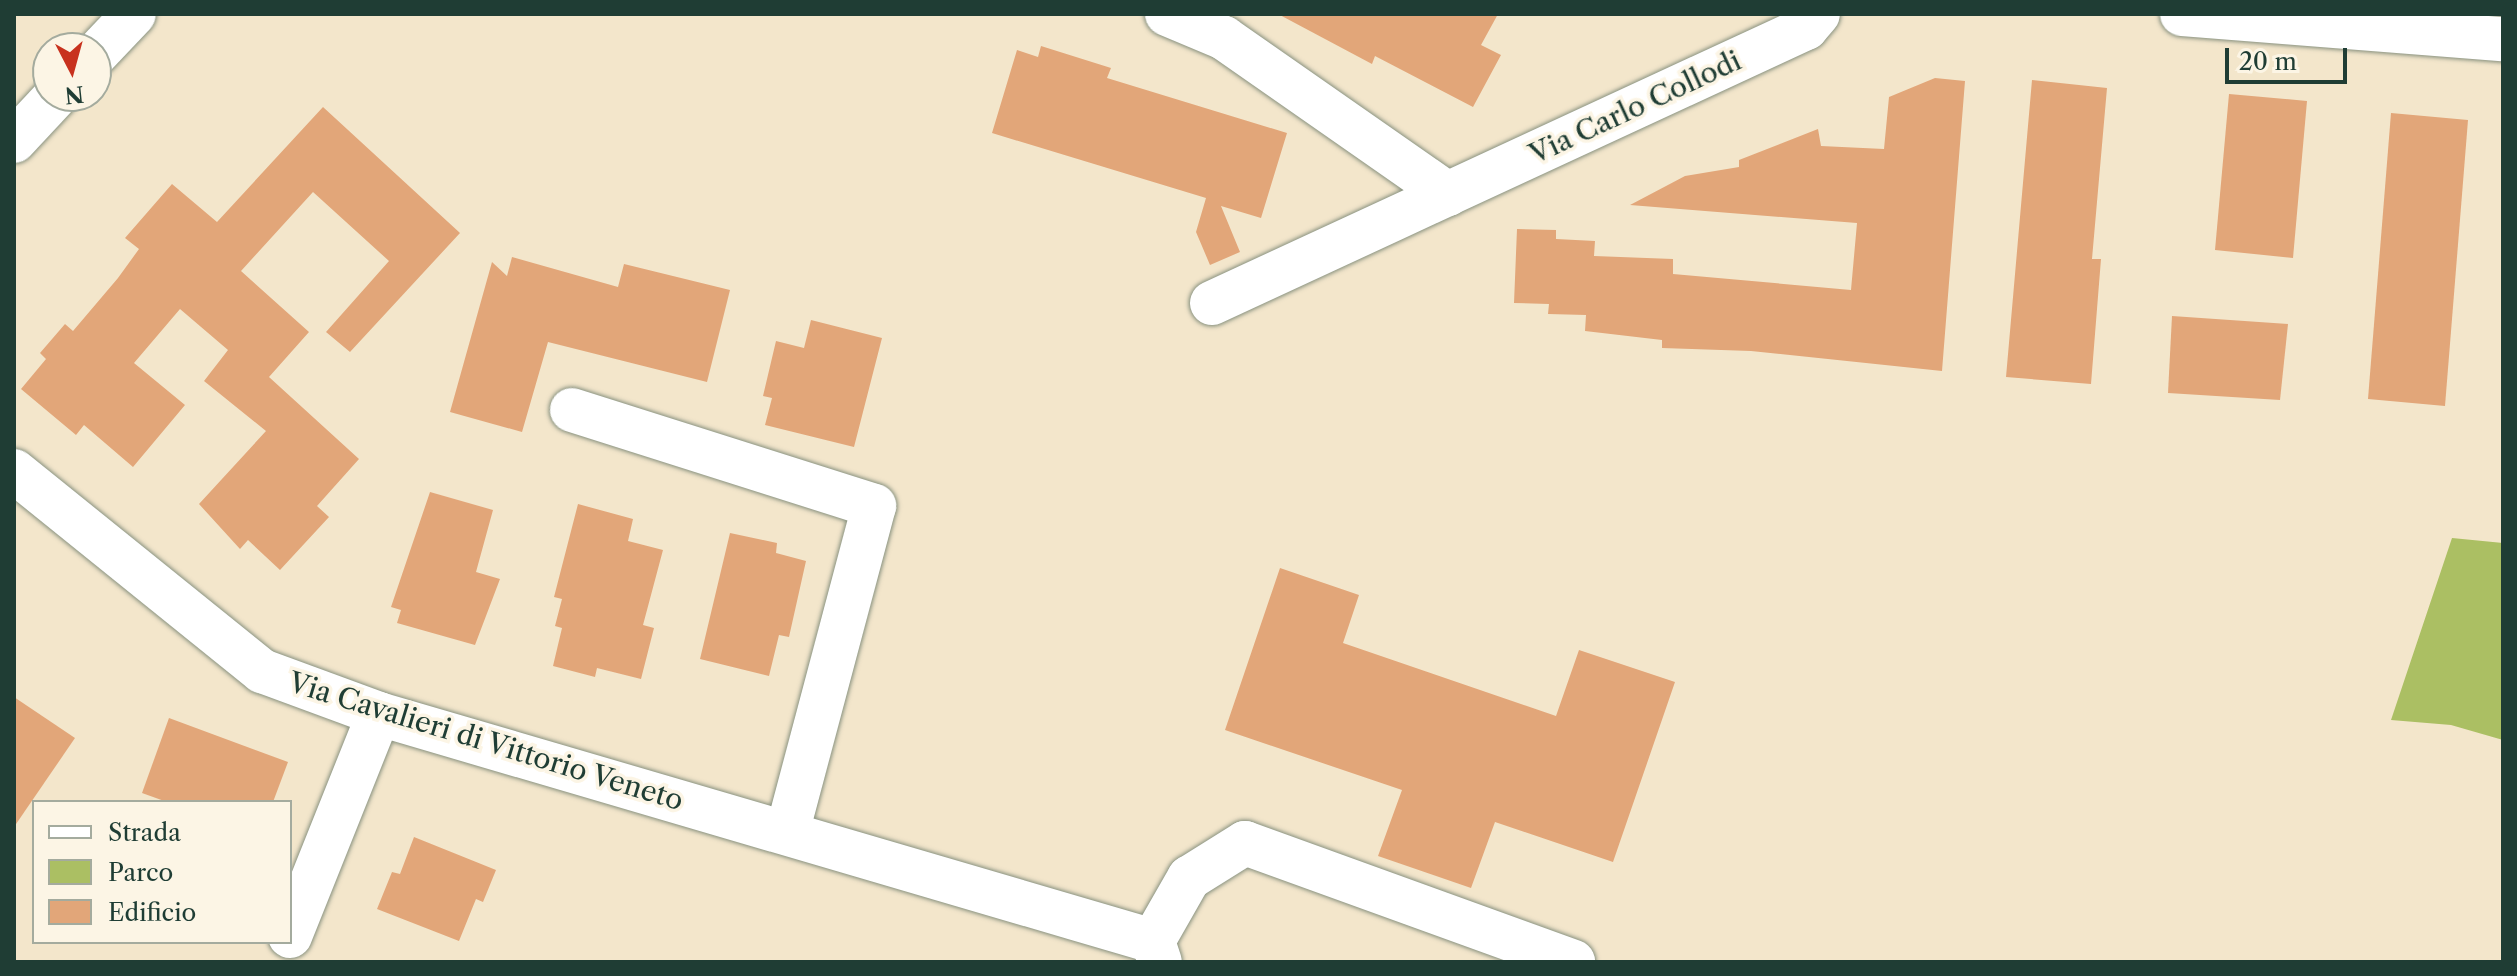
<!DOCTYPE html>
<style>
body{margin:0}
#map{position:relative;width:2517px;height:976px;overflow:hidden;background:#f3e6cb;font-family:"Libre Caslon Text",serif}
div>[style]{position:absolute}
.green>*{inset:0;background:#abbf63}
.building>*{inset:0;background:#e2a679}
.roads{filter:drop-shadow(0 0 2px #899280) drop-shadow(0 0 2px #899280)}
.minor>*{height:44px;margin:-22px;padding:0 22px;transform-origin:22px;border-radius:22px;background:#fff}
.tertiary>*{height:44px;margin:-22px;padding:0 22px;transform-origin:22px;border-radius:22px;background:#fff}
span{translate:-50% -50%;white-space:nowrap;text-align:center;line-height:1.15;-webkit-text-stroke:7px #fcf5e5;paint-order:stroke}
.street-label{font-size:28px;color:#1f3d34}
.frame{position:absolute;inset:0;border:16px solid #1f3d34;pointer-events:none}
.legend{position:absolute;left:32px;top:800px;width:260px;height:144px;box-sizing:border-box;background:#fcf5e5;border:2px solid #a4ab9e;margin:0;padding:10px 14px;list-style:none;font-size:24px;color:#1f3d34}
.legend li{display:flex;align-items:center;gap:16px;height:40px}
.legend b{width:40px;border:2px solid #a4ab9e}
.north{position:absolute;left:32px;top:32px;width:80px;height:80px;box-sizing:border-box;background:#fcf5e5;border:2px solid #a4ab9e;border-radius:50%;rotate:174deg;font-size:22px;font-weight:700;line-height:32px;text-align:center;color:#1f3d34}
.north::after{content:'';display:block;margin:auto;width:28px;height:36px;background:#c8321e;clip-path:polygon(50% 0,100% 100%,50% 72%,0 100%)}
.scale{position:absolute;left:2225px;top:48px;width:122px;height:36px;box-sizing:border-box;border:4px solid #1f3d34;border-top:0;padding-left:10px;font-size:24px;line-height:28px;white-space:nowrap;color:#1f3d34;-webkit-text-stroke:6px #fcf5e5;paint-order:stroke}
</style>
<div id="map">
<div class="green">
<div style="clip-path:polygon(2452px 538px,2503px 543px,2503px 740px,2451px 725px,2391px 720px)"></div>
</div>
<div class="building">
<div style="clip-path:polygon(1278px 14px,1498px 14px,1481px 45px,1501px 55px,1473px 107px,1375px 56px,1372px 64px)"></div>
<div style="clip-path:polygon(1041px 46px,1111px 68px,1107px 78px,1287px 133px,1261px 218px,1221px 206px,1240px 252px,1210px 265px,1196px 232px,1206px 198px,992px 133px,1017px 50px,1038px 57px)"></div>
<div style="clip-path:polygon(1935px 78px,1965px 81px,1942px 371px,1751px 351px,1662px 348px,1662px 340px,1585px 331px,1586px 315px,1548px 314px,1549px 304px,1514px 303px,1517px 229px,1556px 230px,1556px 239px,1595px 241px,1594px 256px,1673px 259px,1673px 274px,1851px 290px,1857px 223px,1630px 205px,1685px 176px,1739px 167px,1739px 160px,1818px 129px,1821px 146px,1884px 149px,1889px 97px)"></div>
<div style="clip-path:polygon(2032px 80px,2107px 88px,2092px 259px,2101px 259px,2091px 384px,2006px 377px)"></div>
<div style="clip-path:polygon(2229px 94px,2307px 101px,2293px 258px,2215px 250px)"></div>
<div style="clip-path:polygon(323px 107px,460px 233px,350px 352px,326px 332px,389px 261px,313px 192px,241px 271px,309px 332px,269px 377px,359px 459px,317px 506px,329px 517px,280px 570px,248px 540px,240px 549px,199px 504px,266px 431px,204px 381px,228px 350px,180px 309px,134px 363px,185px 405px,133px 467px,84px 425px,76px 435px,21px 389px,46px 359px,40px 353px,65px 324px,73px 331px,118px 278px,139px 249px,125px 238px,172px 184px,217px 222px)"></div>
<div style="clip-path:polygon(2391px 113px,2468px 120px,2445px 406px,2368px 399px)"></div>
<div style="clip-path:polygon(512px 257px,618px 287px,624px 264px,730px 290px,707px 382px,548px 342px,522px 432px,450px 412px,492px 262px,507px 276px)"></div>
<div style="clip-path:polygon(2172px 316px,2288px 324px,2280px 400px,2168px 393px)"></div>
<div style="clip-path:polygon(811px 320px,882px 338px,854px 447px,765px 425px,772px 398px,763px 396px,776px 341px,804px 348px)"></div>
<div style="clip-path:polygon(430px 492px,493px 510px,476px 572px,500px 579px,475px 645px,397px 623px,401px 610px,391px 607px)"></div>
<div style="clip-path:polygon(578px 504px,633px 519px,628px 541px,663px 550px,643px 625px,654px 628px,641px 679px,597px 668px,595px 677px,553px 666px,562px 628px,555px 626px,562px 599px,554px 597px)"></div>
<div style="clip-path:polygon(730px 533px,777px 543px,776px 553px,806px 561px,789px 637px,779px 635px,769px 676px,700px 659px)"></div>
<div style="clip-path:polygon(1280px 568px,1359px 595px,1343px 643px,1556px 716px,1579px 650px,1675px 682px,1613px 862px,1495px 822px,1471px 888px,1378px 856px,1402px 790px,1225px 730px)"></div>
<div style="clip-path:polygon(14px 697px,75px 738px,14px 827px)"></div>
<div style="clip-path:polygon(169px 718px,288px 762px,273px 802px,167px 802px,142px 793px)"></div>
<div style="clip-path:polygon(414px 837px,496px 870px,483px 902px,476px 899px,459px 941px,377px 909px,392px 872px,400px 874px)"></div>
</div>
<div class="roads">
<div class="minor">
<div style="left:1167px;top:14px;width:62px;rotate:22.8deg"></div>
<div style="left:1224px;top:38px;width:273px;rotate:34.9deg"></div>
<div style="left:2182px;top:14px;width:322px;rotate:4.5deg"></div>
<div style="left:1212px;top:303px;width:655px;rotate:-24.84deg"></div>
<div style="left:1806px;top:28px;width:18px;rotate:-49deg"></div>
<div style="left:572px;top:410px;width:317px;rotate:17.6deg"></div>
<div style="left:874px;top:506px;width:337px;rotate:104.9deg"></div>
<div style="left:14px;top:471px;width:319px;rotate:38.9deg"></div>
<div style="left:262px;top:671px;width:125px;rotate:20.2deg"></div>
<div style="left:379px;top:714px;width:807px;rotate:16.35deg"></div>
<div style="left:1153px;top:941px;width:22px;rotate:72deg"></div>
<div style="left:290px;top:936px;width:239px;rotate:-68.2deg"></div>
<div style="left:1153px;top:941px;width:73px;rotate:-60.3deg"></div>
<div style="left:1189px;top:878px;width:66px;rotate:-32deg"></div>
<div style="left:1245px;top:843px;width:349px;rotate:19.9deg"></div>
</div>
<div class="tertiary">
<div style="left:96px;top:54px;width:55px;rotate:-46.5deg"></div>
<div style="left:14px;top:141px;width:62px;rotate:-47deg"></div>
</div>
</div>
<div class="street-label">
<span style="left:1635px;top:107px;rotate:-25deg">Via Carlo Collodi</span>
<span style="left:486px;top:741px;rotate:17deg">Via Cavalieri di Vittorio Veneto</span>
</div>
<div class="frame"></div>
<ul class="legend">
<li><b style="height:10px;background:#fff"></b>Strada</li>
<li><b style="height:22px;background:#abbf63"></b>Parco</li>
<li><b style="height:22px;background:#e2a679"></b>Edificio</li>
</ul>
<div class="north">N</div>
<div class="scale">20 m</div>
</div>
